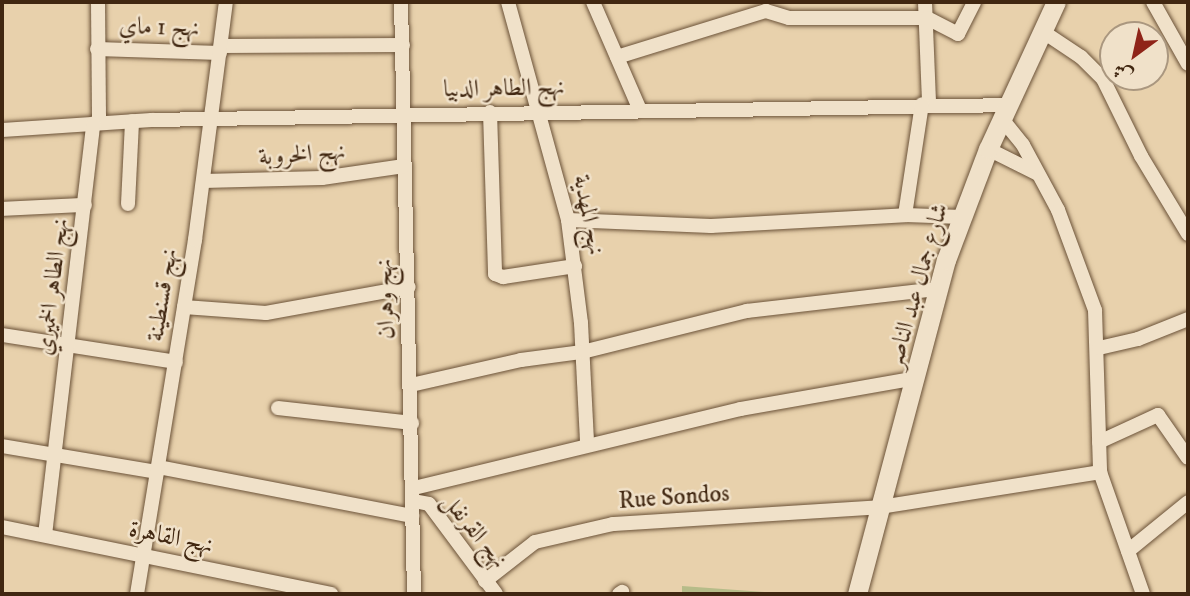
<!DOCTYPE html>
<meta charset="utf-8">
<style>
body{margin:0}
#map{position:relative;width:1190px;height:596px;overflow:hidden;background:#e8d1ac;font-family:"IM FELL DW Pica",Amiri,serif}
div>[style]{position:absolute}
.green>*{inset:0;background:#b6bc89}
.roads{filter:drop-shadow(0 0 2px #6b5238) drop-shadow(0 0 2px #6b5238)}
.street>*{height:14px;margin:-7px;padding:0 7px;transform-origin:7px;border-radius:7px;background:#f0e1c9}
.secondary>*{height:19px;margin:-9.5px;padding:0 9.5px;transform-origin:9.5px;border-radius:9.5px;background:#f0e1c9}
span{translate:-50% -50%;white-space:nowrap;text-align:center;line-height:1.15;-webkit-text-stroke:5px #f0e1c9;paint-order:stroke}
.street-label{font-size:24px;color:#412711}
.frame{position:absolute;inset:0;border:4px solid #412711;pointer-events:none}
.north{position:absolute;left:1099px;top:21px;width:70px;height:70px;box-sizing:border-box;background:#f0e1c9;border:2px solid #aa977f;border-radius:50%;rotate:213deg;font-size:19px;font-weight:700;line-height:28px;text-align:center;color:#412711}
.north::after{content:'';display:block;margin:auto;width:24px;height:32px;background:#8f2418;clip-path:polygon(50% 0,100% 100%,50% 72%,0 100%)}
</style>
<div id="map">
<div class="green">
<div style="clip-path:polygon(682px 586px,764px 592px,764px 594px,682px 594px)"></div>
</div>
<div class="roads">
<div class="street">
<div style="left:98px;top:2px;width:121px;rotate:89.5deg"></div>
<div style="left:401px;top:2px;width:592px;rotate:88.74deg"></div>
<div style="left:508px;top:2px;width:226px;rotate:74.6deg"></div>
<div style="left:568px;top:220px;width:104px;rotate:82.8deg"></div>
<div style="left:581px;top:323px;width:120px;rotate:87.1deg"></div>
<div style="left:593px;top:2px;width:116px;rotate:66.5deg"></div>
<div style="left:925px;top:2px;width:101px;rotate:87.7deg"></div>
<div style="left:1153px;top:2px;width:71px;rotate:60.6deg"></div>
<div style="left:1042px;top:31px;width:47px;rotate:33.7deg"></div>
<div style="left:1081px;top:57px;width:31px;rotate:45deg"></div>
<div style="left:1103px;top:79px;width:86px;rotate:63.7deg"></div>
<div style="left:1141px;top:156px;width:91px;rotate:58.9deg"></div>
<div style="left:221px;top:46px;width:182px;rotate:-0.3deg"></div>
<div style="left:97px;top:49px;width:123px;rotate:1.9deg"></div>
<div style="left:617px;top:57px;width:156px;rotate:-17.2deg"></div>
<div style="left:766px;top:11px;width:24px;rotate:17deg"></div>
<div style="left:789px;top:18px;width:138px"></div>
<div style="left:927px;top:18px;width:35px;rotate:27deg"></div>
<div style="left:958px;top:34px;width:36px;rotate:-63deg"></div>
<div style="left:490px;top:112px;width:162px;rotate:88.2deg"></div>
<div style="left:495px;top:274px;width:9px;rotate:21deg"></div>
<div style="left:503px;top:277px;width:73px;rotate:-8.7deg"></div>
<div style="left:1002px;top:119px;width:33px;rotate:51deg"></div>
<div style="left:1023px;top:145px;width:74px;rotate:61.7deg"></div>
<div style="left:1058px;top:210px;width:107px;rotate:69.7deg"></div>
<div style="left:1095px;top:310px;width:162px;rotate:88.2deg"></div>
<div style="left:1100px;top:472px;width:129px;rotate:70.6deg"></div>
<div style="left:2px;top:130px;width:150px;rotate:-3.8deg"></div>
<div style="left:152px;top:120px;width:856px;rotate:-1deg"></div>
<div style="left:988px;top:149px;width:56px;rotate:26.6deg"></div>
<div style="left:203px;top:181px;width:119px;rotate:-1.4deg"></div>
<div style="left:322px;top:178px;width:83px;rotate:-8.3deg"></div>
<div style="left:128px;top:204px;width:83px;rotate:-87.2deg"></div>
<div style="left:2px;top:209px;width:83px;rotate:-2.8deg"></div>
<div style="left:905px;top:215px;width:112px;rotate:-81.3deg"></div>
<div style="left:568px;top:220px;width:143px;rotate:2.4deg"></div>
<div style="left:711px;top:226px;width:194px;rotate:-3.2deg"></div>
<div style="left:905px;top:215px;width:57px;rotate:2deg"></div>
<div style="left:184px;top:307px;width:82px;rotate:4.2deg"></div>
<div style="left:266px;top:313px;width:145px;rotate:-10.3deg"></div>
<div style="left:2px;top:335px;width:176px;rotate:8.8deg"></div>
<div style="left:1099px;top:348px;width:40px;rotate:-13deg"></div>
<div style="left:1138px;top:339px;width:54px;rotate:-21.8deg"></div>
<div style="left:411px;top:385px;width:113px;rotate:-12.8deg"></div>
<div style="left:521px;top:360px;width:62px;rotate:-7.5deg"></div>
<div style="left:582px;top:352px;width:170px;rotate:-14deg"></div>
<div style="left:747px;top:311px;width:192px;rotate:-6.6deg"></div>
<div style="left:278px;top:408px;width:135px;rotate:6.4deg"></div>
<div style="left:1099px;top:442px;width:65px;rotate:-24.6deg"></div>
<div style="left:1158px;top:415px;width:52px;rotate:55.1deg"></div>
<div style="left:2px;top:446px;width:157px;rotate:9.5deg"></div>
<div style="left:158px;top:467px;width:259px;rotate:10.9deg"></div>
<div style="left:414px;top:488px;width:336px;rotate:-13.6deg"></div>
<div style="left:741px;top:409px;width:178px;rotate:-10deg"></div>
<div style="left:414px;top:501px;width:15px;rotate:11deg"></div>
<div style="left:429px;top:504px;width:112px;rotate:53.3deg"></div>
<div style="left:2px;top:527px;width:336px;rotate:11.5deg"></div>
<div style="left:45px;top:535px;width:414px;rotate:-83.3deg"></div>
<div style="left:1128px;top:551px;width:77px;rotate:-39.2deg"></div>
<div style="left:485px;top:581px;width:63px;rotate:-38deg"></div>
<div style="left:535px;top:542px;width:80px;rotate:-13deg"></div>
<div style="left:613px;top:524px;width:268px;rotate:-3.6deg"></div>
<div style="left:880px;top:507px;width:223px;rotate:-9deg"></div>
<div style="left:137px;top:594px;width:359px;rotate:-80.7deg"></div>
<div style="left:195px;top:240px;width:240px;rotate:-82.6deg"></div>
<div style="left:619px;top:594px;width:4px;rotate:-34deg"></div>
</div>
<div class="secondary">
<div style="left:857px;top:594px;width:346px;rotate:-75.1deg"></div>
<div style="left:946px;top:260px;width:119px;rotate:-69.3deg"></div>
<div style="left:988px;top:149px;width:162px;rotate:-65.2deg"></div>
</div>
</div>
<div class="street-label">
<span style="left:159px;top:28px;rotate:2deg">نهج 1 ماي</span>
<span style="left:504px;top:89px;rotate:-1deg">نهج الطاهر الدبيا</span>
<span style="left:302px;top:155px;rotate:-4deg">نهج الخروبة</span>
<span style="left:588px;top:215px;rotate:79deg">نهج المهدية</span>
<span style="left:918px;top:286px;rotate:-74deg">شارع جمال عبد الناصر</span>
<span style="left:53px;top:287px;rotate:-83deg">نهج الطاهر الخميري</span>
<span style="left:163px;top:295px;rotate:-81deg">نهج قسنطينة</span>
<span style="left:386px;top:299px;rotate:-92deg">نهج وهران</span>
<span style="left:674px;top:498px;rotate:-4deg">Rue Sondos</span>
<span style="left:474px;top:531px;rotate:51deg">نهج القرنفل</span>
<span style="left:171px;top:538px;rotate:12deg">نهج القاهرة</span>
</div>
<div class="frame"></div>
<div class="north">ش</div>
</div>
